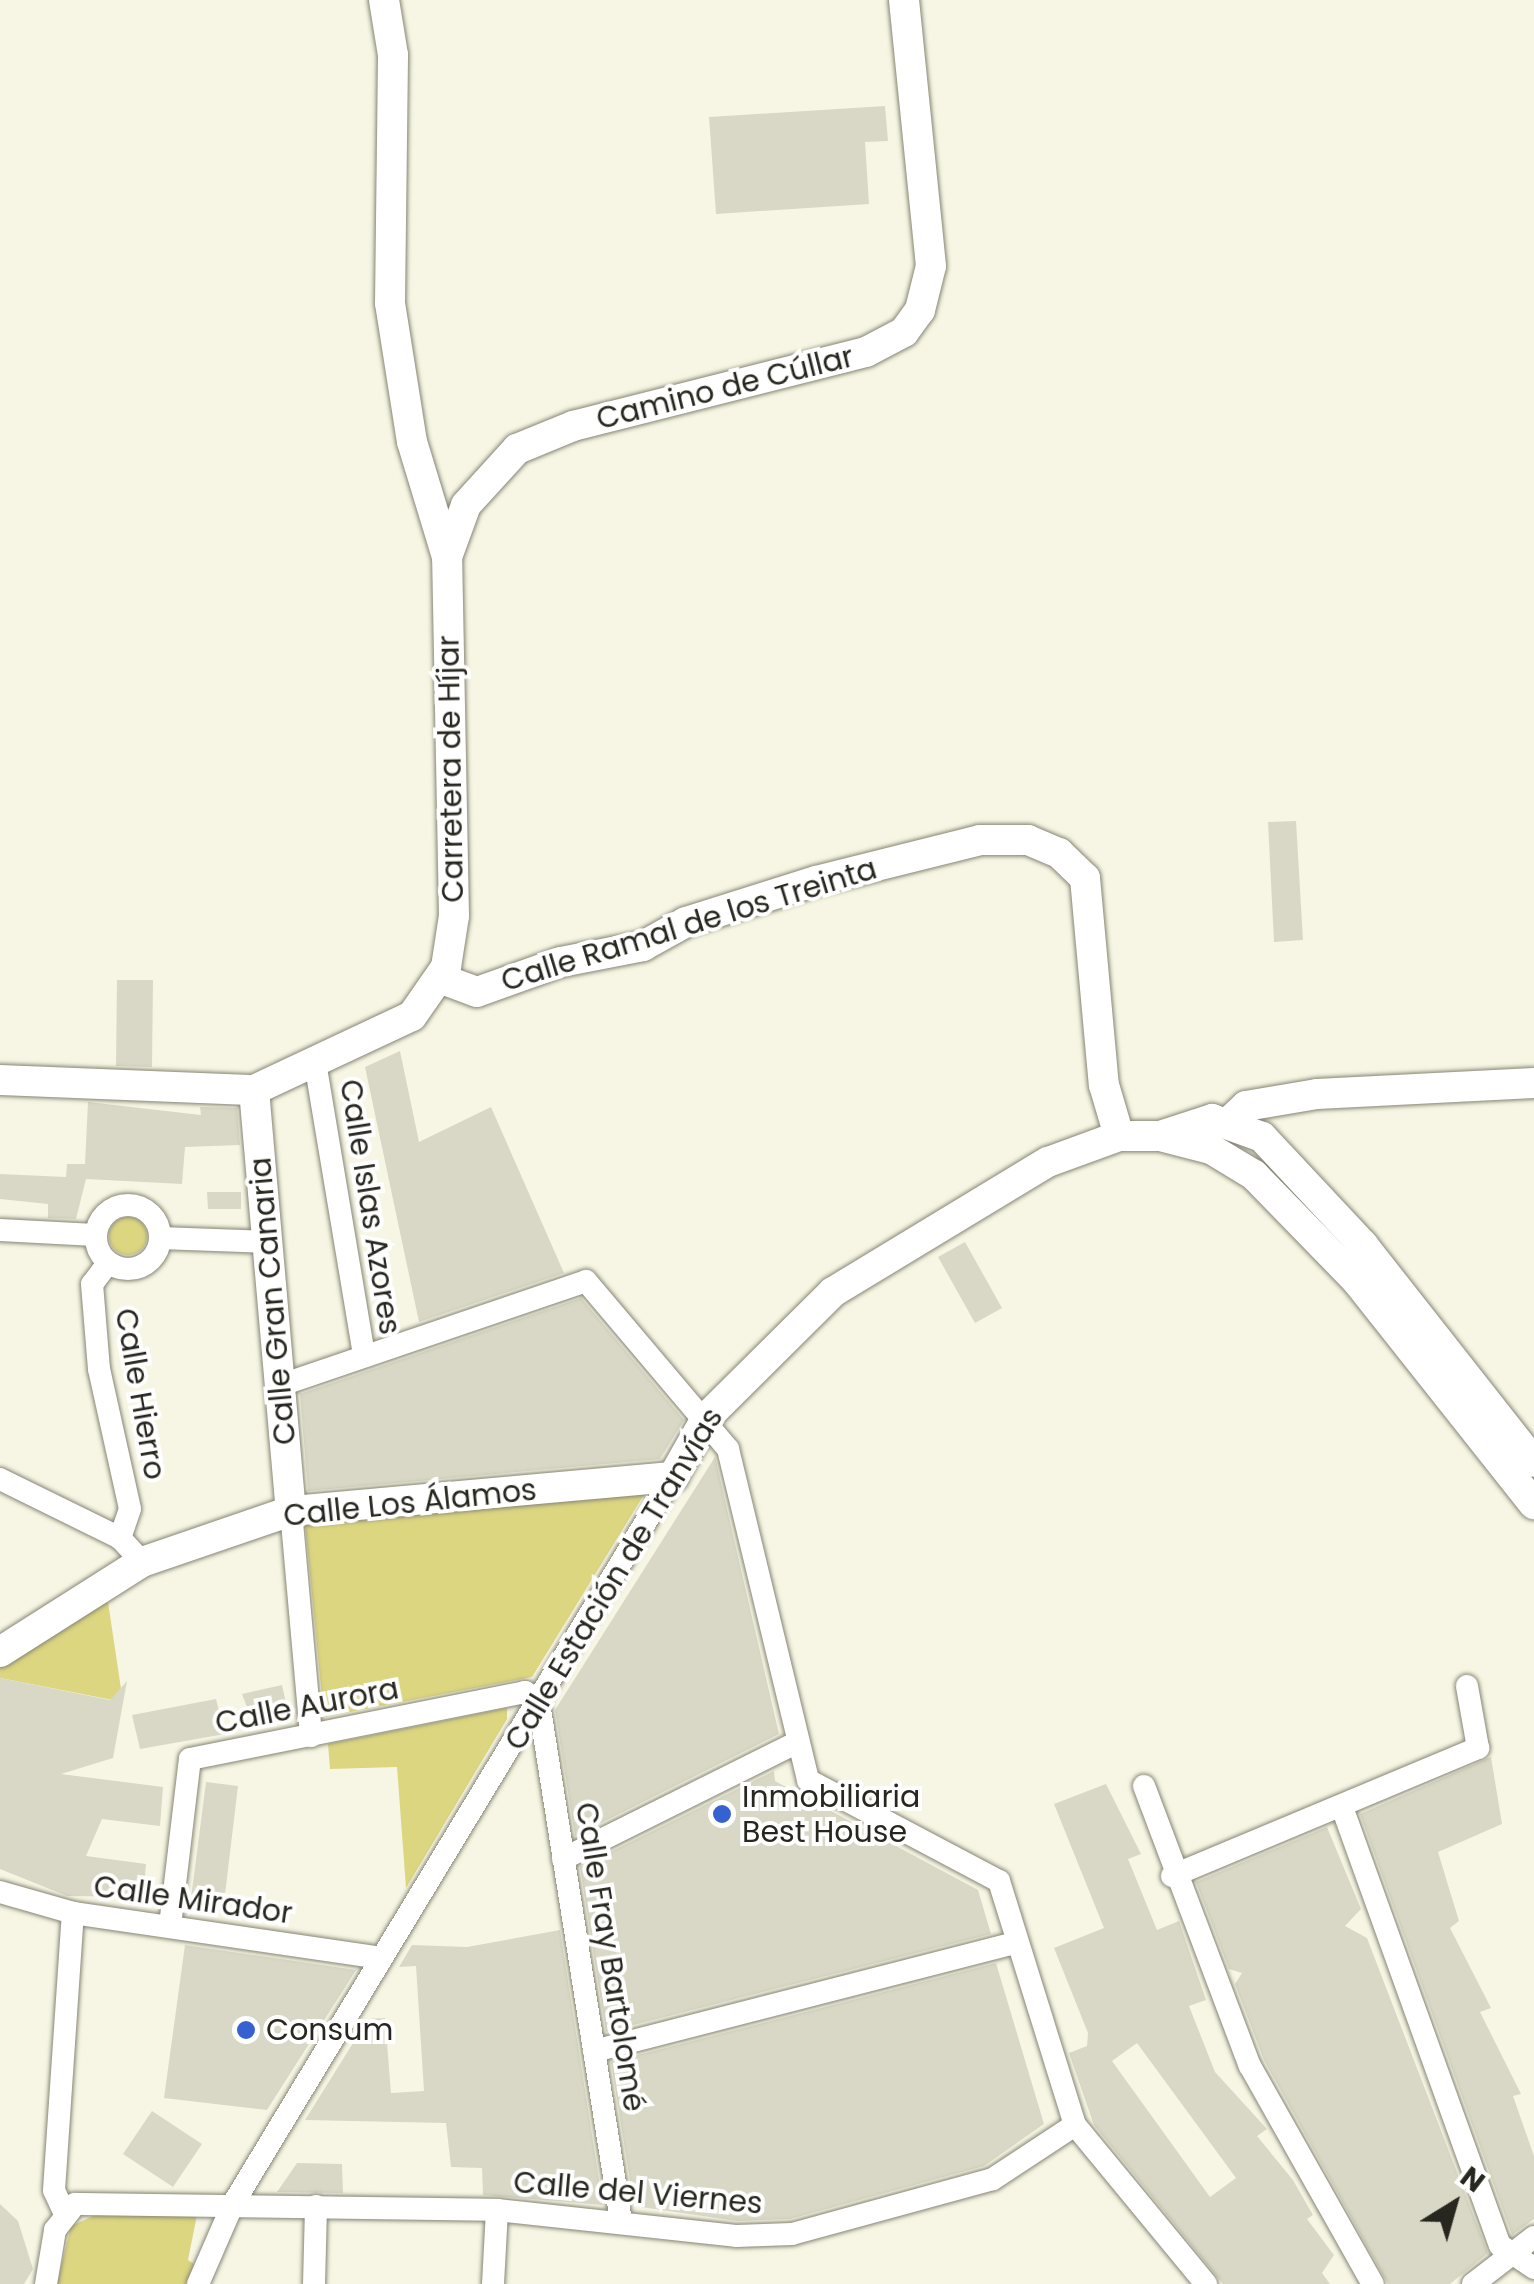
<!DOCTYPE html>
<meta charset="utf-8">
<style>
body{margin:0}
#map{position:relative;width:1534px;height:2284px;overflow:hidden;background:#f7f6e4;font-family:Poppins,sans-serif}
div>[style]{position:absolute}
.green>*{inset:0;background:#dcd681}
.round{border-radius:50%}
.building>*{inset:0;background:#d9d8c6}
.roads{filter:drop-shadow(0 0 2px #868575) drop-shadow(0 0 2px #868575)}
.street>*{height:22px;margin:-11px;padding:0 11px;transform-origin:11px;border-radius:11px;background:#fff}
.street>.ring{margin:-11px;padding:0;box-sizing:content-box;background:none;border:22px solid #fff;border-radius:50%}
.secondary>*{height:30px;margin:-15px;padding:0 15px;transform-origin:15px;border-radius:15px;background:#fff}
.dots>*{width:28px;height:28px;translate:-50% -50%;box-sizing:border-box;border:5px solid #fff;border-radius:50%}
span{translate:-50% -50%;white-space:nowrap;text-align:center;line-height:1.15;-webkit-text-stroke:8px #fff;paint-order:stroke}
.street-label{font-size:30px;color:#272720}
.poi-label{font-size:30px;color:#272720}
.left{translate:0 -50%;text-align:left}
.north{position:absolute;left:1404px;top:2154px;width:100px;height:100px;-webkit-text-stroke:8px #fff;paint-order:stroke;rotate:37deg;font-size:28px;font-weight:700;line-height:40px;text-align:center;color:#272720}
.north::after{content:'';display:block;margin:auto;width:35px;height:45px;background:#272720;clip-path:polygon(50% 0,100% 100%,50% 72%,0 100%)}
</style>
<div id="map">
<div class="green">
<div class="round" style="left:109px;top:1217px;width:38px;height:38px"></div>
<div style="clip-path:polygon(645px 1493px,532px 1677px,324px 1717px,305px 1523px)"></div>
<div style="clip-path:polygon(108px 1602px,123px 1702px,0 1678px,0 1660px,66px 1617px)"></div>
<div style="clip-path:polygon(507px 1708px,507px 1719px,406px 1888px,397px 1767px,330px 1769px,328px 1744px)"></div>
<div style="clip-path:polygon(100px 2213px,197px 2215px,188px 2260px,200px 2268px,189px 2284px,57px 2284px,71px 2226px)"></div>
</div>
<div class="building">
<div style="clip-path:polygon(885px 106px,888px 141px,865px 142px,869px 204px,716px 214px,709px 117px)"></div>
<div style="clip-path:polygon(1296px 821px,1303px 940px,1274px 942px,1268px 822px)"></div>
<div style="clip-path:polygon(117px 980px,153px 980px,152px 1067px,116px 1066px)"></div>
<div style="clip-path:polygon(400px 1051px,419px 1142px,491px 1107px,564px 1273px,419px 1322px,365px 1067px)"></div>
<div style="clip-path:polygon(88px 1102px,201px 1115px,200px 1107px,237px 1108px,240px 1145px,185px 1147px,182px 1184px,86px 1179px,76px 1219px,48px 1218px,48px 1204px,0 1199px,0 1174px,66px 1177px,67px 1164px,85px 1164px)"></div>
<div style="clip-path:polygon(207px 1192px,241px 1192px,241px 1209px,208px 1209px)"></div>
<div style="clip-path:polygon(965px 1242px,1002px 1308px,975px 1323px,938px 1257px)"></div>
<div style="clip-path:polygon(581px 1298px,684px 1420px,660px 1459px,308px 1491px,300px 1394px)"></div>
<div style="clip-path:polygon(715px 1457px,779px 1734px,575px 1836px,555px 1710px)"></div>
<div style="clip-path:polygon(0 1678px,110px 1700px,127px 1681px,113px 1758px,61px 1774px,163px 1787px,160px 1826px,102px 1819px,86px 1856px,146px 1864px,143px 1897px,67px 1896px,0 1869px)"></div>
<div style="clip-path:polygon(282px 1685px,289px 1717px,255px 1728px,242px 1694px)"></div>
<div style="clip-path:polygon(216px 1699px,225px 1734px,140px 1749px,132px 1715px)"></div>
<div style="clip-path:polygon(1491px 1757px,1502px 1824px,1438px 1852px,1459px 1921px,1450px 1928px,1491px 2008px,1480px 2012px,1521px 2094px,1513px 2096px,1534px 2156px,1534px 2219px,1512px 2235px,1360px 1814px)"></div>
<div style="clip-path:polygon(774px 1771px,775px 1781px,978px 1890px,991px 1934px,606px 2032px,580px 1867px)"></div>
<div style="clip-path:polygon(206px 1782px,238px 1786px,223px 1911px,190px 1906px)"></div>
<div style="clip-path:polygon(evenodd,1106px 1784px,1141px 1854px,1128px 1859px,1157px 1930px,1179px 1921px,1206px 2000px,1189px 2006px,1215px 2072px,1267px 2129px,1257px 2136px,1293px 2180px,1313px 2215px,1307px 2219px,1334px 2255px,1322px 2273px,1330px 2284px,1223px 2284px,1094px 2125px,1069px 2053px,1087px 2046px,1088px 2033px,1054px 1948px,1104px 1928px,1054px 1804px,1106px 1784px,1137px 2043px,1236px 2178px,1210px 2197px,1112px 2061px,1137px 2043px)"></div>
<div style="clip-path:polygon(1327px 1827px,1361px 1909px,1345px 1926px,1367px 1938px,1488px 2253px,1450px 2284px,1388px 2284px,1264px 2060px,1235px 1984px,1242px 1973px,1229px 1969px,1196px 1882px)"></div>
<div style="clip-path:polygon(560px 1930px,603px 2205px,483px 2195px,482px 2168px,451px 2167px,446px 2123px,305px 2120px,358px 2035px,368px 2034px,367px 2019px,385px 2018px,391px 2093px,424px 2091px,416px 1966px,399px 1967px,412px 1945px,467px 1947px)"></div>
<div style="clip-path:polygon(185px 1945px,356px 1970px,267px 2110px,164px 2098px)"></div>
<div style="clip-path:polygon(996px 1963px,1044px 2124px,984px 2166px,790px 2219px,737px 2221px,634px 2206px,611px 2062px)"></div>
<div style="clip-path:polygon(152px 2111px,202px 2144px,173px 2187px,123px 2154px)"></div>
<div style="clip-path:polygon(297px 2163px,342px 2164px,343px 2193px,277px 2192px)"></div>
<div style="clip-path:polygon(0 2204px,18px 2221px,33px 2269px,24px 2284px,0 2284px)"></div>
</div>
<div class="roads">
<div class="street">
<div style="left:316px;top:1068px;width:292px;rotate:80.5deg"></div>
<div class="ring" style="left:96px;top:1205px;width:42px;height:42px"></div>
<div style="left:0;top:1230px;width:95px;rotate:3deg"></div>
<div style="left:160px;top:1238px;width:110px;rotate:2.1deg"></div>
<div style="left:108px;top:1263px;width:26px;rotate:127deg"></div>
<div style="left:92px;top:1284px;width:85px;rotate:85.3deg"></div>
<div style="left:99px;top:1369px;width:143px;rotate:77.5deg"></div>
<div style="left:130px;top:1509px;width:31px;rotate:109deg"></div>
<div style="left:281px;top:1385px;width:322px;rotate:-18.8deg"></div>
<div style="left:586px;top:1281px;width:220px;rotate:49.8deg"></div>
<div style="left:728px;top:1449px;width:341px;rotate:76.4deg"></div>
<div style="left:808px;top:1780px;width:216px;rotate:27.9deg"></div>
<div style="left:999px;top:1881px;width:256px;rotate:72.7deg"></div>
<div style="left:1075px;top:2125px;width:206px;rotate:50.5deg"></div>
<div style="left:0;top:1479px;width:134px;rotate:26.2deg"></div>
<div style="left:120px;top:1538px;width:33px;rotate:47deg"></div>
<div style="left:291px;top:1511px;width:226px;rotate:84.9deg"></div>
<div style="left:1144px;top:1786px;width:299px;rotate:69.3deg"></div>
<div style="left:1250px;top:2066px;width:250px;rotate:60.6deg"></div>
<div style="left:1342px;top:1807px;width:466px;rotate:70.2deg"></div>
<div style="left:1500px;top:2245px;width:41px;rotate:34.1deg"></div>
<div style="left:563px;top:1859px;width:260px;rotate:-26.5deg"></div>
<div style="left:1172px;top:1876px;width:332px;rotate:-22.7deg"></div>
<div style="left:1478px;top:1748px;width:63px;rotate:-100.1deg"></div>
<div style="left:0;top:1892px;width:76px;rotate:16deg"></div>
<div style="left:73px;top:1913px;width:310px;rotate:8.3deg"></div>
<div style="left:170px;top:1926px;width:168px;rotate:-83.2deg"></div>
<div style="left:190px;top:1759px;width:342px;rotate:-11.3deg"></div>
<div style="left:525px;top:1692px;width:18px;rotate:38deg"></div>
<div style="left:539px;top:1703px;width:524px;rotate:81deg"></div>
<div style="left:594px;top:2051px;width:435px;rotate:-14.4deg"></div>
<div style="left:65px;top:2214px;width:26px;rotate:-115deg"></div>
<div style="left:54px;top:2190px;width:278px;rotate:-86.1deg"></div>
<div style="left:46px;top:2284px;width:55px;rotate:-80.5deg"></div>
<div style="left:55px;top:2230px;width:33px;rotate:-52deg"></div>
<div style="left:75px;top:2204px;width:422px;rotate:0.8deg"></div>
<div style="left:497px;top:2210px;width:240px;rotate:6.2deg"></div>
<div style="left:736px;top:2236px;width:56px;rotate:-2deg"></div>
<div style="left:792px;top:2234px;width:208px;rotate:-15.3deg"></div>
<div style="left:993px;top:2179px;width:98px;rotate:-33.4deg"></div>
<div style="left:198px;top:2284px;width:87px;rotate:-66.4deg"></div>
<div style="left:233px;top:2204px;width:850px;rotate:-58.82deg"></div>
<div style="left:314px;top:2284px;width:78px;rotate:-88.5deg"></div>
<div style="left:493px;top:2284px;width:74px;rotate:-86.9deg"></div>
<div style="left:1473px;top:2284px;width:77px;rotate:-37.6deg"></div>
</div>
<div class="secondary">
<div style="left:447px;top:557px;width:55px;rotate:-69.9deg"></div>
<div style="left:466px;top:505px;width:76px;rotate:-47.7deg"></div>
<div style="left:517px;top:449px;width:61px;rotate:-22.3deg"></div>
<div style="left:573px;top:426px;width:302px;rotate:-14.2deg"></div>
<div style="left:866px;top:352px;width:43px;rotate:-27.8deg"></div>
<div style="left:904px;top:332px;width:27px;rotate:-54deg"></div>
<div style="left:920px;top:310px;width:45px;rotate:-76deg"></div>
<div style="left:931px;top:266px;width:267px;rotate:-95.8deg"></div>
<div style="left:439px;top:978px;width:40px;rotate:20.2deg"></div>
<div style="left:477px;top:992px;width:89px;rotate:-19.7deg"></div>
<div style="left:561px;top:962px;width:84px;rotate:-11deg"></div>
<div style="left:643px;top:946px;width:49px;rotate:-29.2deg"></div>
<div style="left:686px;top:922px;width:136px;rotate:-17.5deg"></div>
<div style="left:816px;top:881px;width:169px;rotate:-14deg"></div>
<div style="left:980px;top:840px;width:48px"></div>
<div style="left:1028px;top:840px;width:34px;rotate:23deg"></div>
<div style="left:1059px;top:853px;width:36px;rotate:44deg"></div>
<div style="left:1085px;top:878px;width:208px;rotate:84.8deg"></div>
<div style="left:1104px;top:1085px;width:53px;rotate:73.6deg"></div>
<div style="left:0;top:1080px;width:254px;rotate:2.3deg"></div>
<div style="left:254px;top:1090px;width:174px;rotate:-25.1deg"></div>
<div style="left:412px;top:1016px;width:60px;rotate:-55.2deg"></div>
<div style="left:446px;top:967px;width:52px;rotate:-81.1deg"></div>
<div style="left:454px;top:916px;width:359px;rotate:-91.1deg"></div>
<div style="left:447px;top:557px;width:120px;rotate:-106.9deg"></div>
<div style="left:412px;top:442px;width:141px;rotate:-99deg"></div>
<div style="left:390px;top:303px;width:248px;rotate:-89.3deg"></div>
<div style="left:393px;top:55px;width:56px;rotate:-99.3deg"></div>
<div style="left:254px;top:1090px;width:423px;rotate:85deg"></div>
<div style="left:1230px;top:1121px;width:22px;rotate:-43deg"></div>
<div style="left:1246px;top:1106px;width:72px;rotate:-9.6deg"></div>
<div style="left:1317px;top:1094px;width:217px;rotate:-2.9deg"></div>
<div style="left:1160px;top:1136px;width:55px;rotate:-18.1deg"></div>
<div style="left:1212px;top:1119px;width:53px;rotate:19.8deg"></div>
<div style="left:1262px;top:1137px;width:148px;rotate:46.9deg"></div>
<div style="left:1363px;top:1245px;width:276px;rotate:51.8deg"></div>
<div style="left:0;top:1652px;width:168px;rotate:-32.4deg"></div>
<div style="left:142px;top:1562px;width:157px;rotate:-18.9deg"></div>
<div style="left:291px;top:1511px;width:384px;rotate:-5.1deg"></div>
<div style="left:673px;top:1477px;width:69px;rotate:-60.5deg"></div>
<div style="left:707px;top:1417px;width:177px;rotate:-44.8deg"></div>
<div style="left:833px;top:1292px;width:251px;rotate:-31.2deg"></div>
<div style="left:1048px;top:1162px;width:76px;rotate:-20.1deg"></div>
<div style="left:1119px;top:1136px;width:41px"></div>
<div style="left:1160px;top:1136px;width:53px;rotate:14.3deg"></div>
<div style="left:1211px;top:1149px;width:50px;rotate:31.2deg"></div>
<div style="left:1254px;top:1175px;width:148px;rotate:45.8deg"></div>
<div style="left:1357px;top:1281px;width:285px;rotate:51.6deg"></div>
</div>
</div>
<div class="dots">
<div style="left:722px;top:1814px;background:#3661d1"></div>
<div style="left:246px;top:2030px;background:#3661d1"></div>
</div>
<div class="street-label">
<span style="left:725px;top:388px;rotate:-14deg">Camino de Cúllar</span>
<span style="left:451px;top:769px;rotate:-91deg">Carretera de Híjar</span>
<span style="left:689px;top:925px;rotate:-17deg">Calle Ramal de los Treinta</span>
<span style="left:370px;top:1207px;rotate:81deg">Calle Islas Azores</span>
<span style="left:273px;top:1301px;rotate:-95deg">Calle Gran Canaria</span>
<span style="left:140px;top:1394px;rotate:80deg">Calle Hierro</span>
<span style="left:410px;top:1503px;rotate:-6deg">Calle Los Álamos</span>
<span style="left:614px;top:1579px;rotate:-59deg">Calle Estación de Tranvías</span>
<span style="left:307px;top:1706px;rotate:-11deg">Calle Aurora</span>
<span style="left:193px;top:1900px;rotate:8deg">Calle Mirador</span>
<span style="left:610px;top:1957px;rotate:81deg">Calle Fray Bartolomé</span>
<span style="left:638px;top:2193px;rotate:5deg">Calle del Viernes</span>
</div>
<div class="poi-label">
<span class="left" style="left:742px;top:1814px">Inmobiliaria<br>Best House</span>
<span class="left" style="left:266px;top:2030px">Consum</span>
</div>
<div class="north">N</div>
</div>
